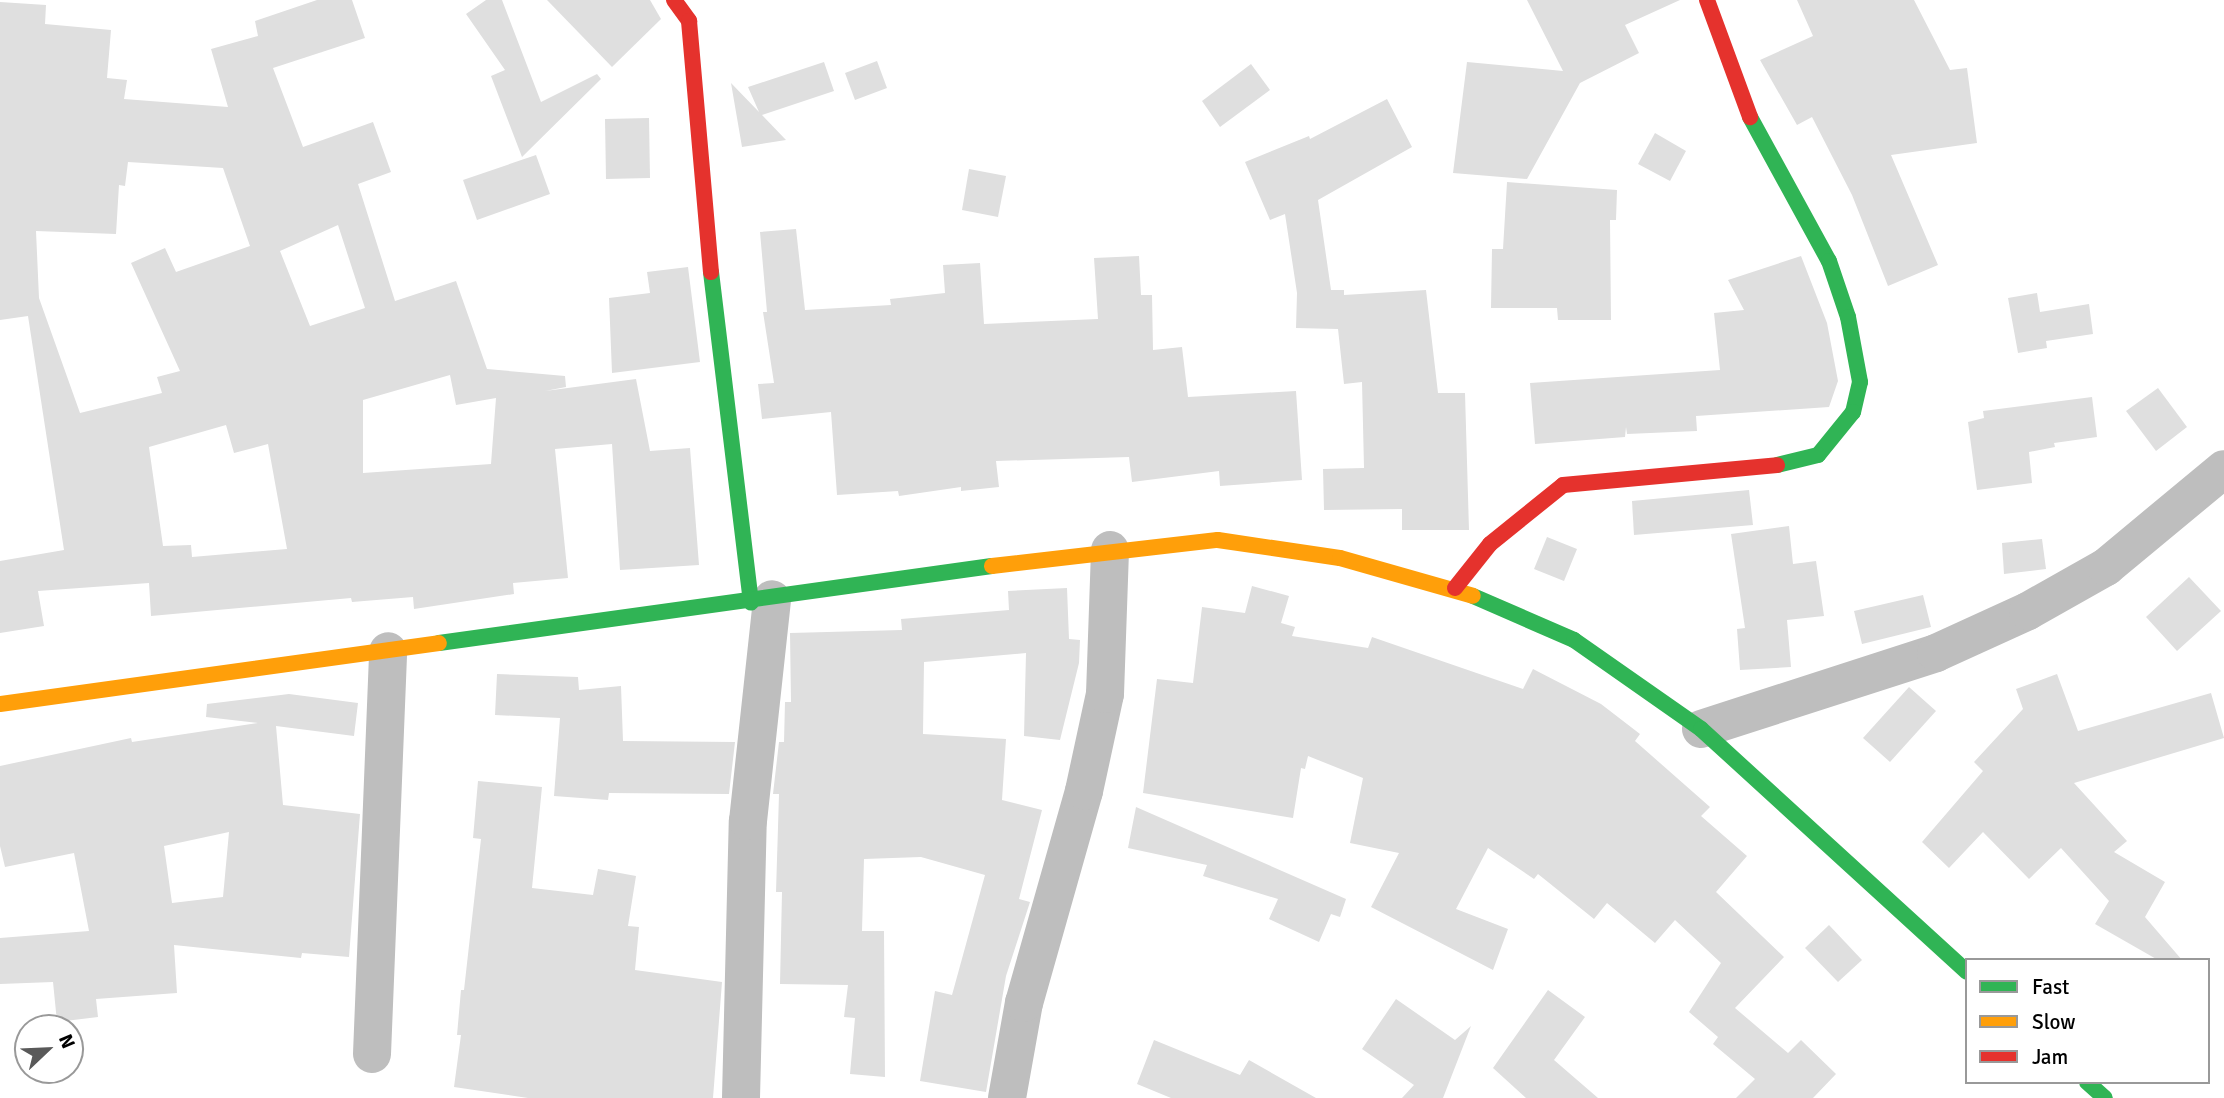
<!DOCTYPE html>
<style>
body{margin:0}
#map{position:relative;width:2224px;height:1098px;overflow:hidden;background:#fff;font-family:Signika,sans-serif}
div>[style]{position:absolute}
.building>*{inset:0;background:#dfdfdf}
.street>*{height:38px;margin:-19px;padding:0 19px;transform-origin:19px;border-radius:19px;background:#bebebe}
.fast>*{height:16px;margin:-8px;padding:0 8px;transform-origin:8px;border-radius:8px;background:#30b455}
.slow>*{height:16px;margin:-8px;padding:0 8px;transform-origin:8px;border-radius:8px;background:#ff9f0a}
.jam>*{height:16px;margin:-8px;padding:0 8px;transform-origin:8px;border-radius:8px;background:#e5322d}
span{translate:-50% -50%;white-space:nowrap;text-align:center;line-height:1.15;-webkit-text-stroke:5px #fff;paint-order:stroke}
.legend{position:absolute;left:1965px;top:958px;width:245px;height:126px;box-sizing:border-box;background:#fff;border:2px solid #999;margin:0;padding:9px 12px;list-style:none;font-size:21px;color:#000}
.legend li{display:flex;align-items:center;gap:14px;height:35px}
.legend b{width:35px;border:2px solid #999}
.north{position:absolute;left:14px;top:1014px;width:70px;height:70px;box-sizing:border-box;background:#fff;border:2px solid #999;border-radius:50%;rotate:67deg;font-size:19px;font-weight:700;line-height:28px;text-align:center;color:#000}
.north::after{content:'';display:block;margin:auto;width:24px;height:32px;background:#595959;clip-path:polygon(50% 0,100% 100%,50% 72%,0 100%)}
</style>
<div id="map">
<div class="building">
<div style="clip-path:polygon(evenodd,317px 0,352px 0,365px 38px,273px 68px,303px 147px,373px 122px,391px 172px,358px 184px,395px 301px,456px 281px,487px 369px,565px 376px,566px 387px,545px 391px,636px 379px,650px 451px,690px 448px,699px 565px,620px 570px,612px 444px,555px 449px,568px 578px,513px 583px,514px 594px,414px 609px,413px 597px,352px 602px,351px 598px,151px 616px,149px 583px,38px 591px,44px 626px,0 633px,0 561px,64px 550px,28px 316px,0 320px,0 2px,46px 5px,45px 24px,111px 30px,107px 78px,127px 80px,124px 99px,228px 107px,211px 49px,258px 36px,255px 21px,317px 0,128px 162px,223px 168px,250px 246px,176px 272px,165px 248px,131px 263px,180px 371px,157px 377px,162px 393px,80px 413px,39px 298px,36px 231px,116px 234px,119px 185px,125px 186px,128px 162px,317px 0,338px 225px,365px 308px,310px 326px,280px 251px,338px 225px,317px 0,450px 375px,456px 405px,496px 398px,491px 464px,363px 473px,363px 400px,450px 375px,317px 0,226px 425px,234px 453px,268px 444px,287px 549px,192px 557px,191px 545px,163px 546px,149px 447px,226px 425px)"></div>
<div style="clip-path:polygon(486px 0,502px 0,541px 102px,597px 74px,601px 79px,522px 157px,491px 76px,505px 70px,466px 14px)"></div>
<div style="clip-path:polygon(547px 0,650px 0,661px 19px,612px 67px)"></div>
<div style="clip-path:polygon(1527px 0,1680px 0,1625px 25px,1639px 53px,1580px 83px,1527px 179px,1453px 173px,1467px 62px,1563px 71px)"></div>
<div style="clip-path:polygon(1797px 0,1914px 0,1950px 70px,1967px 68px,1977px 143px,1891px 155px,1938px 265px,1888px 286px,1852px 195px,1812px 117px,1797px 125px,1760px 60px,1813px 36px)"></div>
<div style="clip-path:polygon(877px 61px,887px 88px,855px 100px,845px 73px)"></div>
<div style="clip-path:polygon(824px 62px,834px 91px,762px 115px,786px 140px,742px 147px,731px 83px,759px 112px,748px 87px)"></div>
<div style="clip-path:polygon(1251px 64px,1270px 90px,1220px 127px,1202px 101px)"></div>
<div style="clip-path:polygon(1387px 99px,1412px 147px,1318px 200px,1331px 290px,1344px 290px,1344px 295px,1426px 290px,1438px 393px,1465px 393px,1469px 530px,1402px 530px,1402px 509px,1324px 510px,1323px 469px,1364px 468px,1362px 382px,1344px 384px,1338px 329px,1296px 328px,1297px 293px,1285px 214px,1270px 220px,1245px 162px,1309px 136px,1310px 139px)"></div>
<div style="clip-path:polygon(649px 118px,650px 178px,606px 179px,605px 119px)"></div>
<div style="clip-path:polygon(1655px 133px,1686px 151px,1670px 181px,1638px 164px)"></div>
<div style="clip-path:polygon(536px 155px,550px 194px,477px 220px,463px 180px)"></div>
<div style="clip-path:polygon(969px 169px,1006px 176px,998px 217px,962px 210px)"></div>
<div style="clip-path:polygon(1507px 182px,1617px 190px,1616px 220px,1610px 220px,1611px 320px,1558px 320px,1557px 308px,1491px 308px,1492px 249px,1503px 249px)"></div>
<div style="clip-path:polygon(796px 229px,805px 310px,891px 305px,890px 299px,945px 293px,943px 265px,980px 263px,984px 324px,1098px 319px,1094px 258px,1139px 256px,1141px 295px,1152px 295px,1153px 350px,1182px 347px,1188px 397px,1296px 391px,1302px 480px,1220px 486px,1219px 471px,1132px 482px,1129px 457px,996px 461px,999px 487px,961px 491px,961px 487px,899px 496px,898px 491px,837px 495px,831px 412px,762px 419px,758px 384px,774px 383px,763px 312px,767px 312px,760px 232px)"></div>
<div style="clip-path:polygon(1801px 256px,1827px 323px,1838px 381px,1829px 407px,1696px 416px,1697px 431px,1627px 434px,1626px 427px,1625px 437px,1535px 444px,1530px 383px,1720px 370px,1714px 313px,1744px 310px,1728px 280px)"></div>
<div style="clip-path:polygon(688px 267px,700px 362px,612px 373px,609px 298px,650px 293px,647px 272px)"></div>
<div style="clip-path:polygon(2037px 293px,2040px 312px,2089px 304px,2093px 334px,2046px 341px,2047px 348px,2018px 353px,2008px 298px)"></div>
<div style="clip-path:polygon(2158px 388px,2187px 427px,2156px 451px,2126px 411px)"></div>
<div style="clip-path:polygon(2092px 397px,2097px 437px,2054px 443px,2055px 447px,2029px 452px,2032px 483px,1977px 490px,1968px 422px,1984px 418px,1983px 411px)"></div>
<div style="clip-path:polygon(1749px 490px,1753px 525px,1634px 535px,1632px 501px)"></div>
<div style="clip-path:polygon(1789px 526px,1793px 564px,1816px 561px,1824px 616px,1787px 620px,1791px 667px,1740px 670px,1737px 629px,1745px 628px,1731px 534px)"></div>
<div style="clip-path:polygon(1547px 537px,1577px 549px,1564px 581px,1534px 569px)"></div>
<div style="clip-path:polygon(2042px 539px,2046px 569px,2004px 574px,2002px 543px)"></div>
<div style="clip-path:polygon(2189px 577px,2221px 611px,2177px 651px,2146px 617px)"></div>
<div style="clip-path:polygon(1252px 586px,1289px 596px,1281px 623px,1295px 627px,1292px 636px,1368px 648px,1372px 637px,1523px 689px,1533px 669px,1601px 704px,1640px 734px,1635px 741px,1710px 807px,1701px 816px,1747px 856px,1716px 892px,1784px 957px,1735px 1008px,1788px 1053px,1801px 1040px,1836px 1074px,1813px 1098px,1736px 1098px,1755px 1079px,1713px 1044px,1718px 1037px,1689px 1012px,1721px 963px,1675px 920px,1655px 943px,1607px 903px,1594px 919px,1538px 874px,1534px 879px,1488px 848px,1456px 909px,1508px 929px,1493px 970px,1371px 907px,1399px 853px,1350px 843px,1363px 778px,1308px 756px,1305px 769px,1301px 768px,1293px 818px,1143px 793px,1157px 679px,1193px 683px,1202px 607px,1245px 613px)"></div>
<div style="clip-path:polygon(1067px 588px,1069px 639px,1080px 640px,1079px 663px,1060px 740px,1024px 736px,1026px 653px,924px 662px,923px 734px,1006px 739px,1002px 800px,1042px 810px,1019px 899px,1030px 902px,1006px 976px,986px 1092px,920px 1081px,935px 991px,952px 995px,985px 875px,921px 857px,864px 859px,862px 931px,884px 931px,885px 1077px,850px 1074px,855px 1018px,844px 1017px,848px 985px,780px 984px,782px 892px,776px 892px,779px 794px,773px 794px,779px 742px,784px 742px,785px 702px,791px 702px,790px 633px,902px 630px,901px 619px,1009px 610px,1008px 591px)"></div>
<div style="clip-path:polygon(1923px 595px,1931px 627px,1862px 644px,1854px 611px)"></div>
<div style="clip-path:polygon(497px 674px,578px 677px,579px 690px,621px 686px,623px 741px,735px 742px,729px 794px,609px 793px,608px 800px,554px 796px,560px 718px,495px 715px)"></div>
<div style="clip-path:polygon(2057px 674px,2078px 731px,2211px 693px,2224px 738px,2074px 783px,2127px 841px,2114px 852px,2165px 882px,2145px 917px,2182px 960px,2158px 960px,2095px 924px,2109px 901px,2061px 848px,2029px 879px,1983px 832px,1949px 868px,1922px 842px,1983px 771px,1974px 762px,2023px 709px,2016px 689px)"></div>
<div style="clip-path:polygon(1909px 687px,1936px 711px,1890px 762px,1863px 738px)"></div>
<div style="clip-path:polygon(evenodd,289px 694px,358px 703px,354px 736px,276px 726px,283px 805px,360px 814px,349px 957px,302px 953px,301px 958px,174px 945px,177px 993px,96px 999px,98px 1017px,57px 1022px,53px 982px,0 984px,0 938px,89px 931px,74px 853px,5px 867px,0 846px,0 766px,131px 738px,132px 742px,258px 723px,206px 717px,207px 704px,289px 694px,229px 832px,223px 897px,172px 903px,164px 846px,229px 832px)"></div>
<div style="clip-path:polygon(478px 781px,542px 787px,532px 888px,593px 895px,598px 869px,636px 876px,628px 926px,639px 927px,635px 970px,722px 982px,713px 1098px,528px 1098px,454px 1087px,461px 1035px,457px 1035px,461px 990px,464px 990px,481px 839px,473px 838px)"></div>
<div style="clip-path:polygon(1136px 807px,1346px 899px,1340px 917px,1331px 914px,1319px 942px,1269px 919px,1278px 899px,1203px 876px,1207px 865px,1128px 848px)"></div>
<div style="clip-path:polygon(1829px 925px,1862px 960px,1838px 982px,1805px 948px)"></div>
<div style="clip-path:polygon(1548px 990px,1585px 1017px,1554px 1060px,1598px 1098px,1526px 1098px,1493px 1068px)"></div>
<div style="clip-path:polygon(1396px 999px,1455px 1040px,1471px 1026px,1443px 1098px,1402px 1098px,1414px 1085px,1362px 1049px)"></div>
<div style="clip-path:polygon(1154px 1040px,1240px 1075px,1249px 1060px,1316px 1098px,1171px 1098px,1137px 1084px)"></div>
</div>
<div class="street">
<div style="left:1701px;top:729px;width:247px;rotate:-17.9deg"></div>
<div style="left:1936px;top:653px;width:101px;rotate:-24.5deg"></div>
<div style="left:2028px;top:611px;width:90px;rotate:-29.4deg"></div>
<div style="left:2106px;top:567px;width:153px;rotate:-39.7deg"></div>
<div style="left:372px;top:1054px;width:403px;rotate:-87.7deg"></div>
<div style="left:741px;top:1098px;width:277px;rotate:-88.6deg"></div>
<div style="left:748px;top:821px;width:223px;rotate:-83.8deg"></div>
<div style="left:1007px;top:1098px;width:97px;rotate:-79.9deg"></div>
<div style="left:1024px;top:1003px;width:220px;rotate:-74.2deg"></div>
<div style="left:1084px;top:791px;width:99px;rotate:-77.8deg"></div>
<div style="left:1105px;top:694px;width:144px;rotate:-88deg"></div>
</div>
<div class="fast">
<div style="left:1750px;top:117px;width:164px;rotate:61.3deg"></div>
<div style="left:1829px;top:261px;width:59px;rotate:71.3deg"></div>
<div style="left:1848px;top:317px;width:66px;rotate:79.5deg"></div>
<div style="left:1860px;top:382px;width:31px;rotate:103deg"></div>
<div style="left:1853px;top:412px;width:55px;rotate:129.1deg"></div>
<div style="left:1818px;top:455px;width:42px;rotate:166.3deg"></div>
<div style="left:711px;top:272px;width:333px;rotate:83.1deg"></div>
<div style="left:1473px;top:596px;width:110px;rotate:23.5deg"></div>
<div style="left:1574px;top:640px;width:155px;rotate:35deg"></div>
<div style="left:1701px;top:729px;width:360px;rotate:42.4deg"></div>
<div style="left:439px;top:643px;width:558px;rotate:-7.93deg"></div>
<div style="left:2087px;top:1082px;width:24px;rotate:42deg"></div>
</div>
<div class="slow">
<div style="left:992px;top:566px;width:227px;rotate:-6.6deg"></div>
<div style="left:1218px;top:540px;width:123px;rotate:8.4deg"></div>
<div style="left:1340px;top:558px;width:138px;rotate:15.9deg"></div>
<div style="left:0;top:704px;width:443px;rotate:-7.9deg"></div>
</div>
<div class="jam">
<div style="left:674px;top:0;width:26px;rotate:54deg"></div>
<div style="left:689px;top:21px;width:252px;rotate:85deg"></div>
<div style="left:1707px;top:0;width:125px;rotate:69.8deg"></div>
<div style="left:1455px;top:588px;width:56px;rotate:-51.5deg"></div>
<div style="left:1490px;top:544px;width:94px;rotate:-38.9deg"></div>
<div style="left:1563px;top:485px;width:215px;rotate:-5.3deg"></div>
</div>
<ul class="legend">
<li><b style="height:9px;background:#30b455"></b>Fast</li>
<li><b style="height:9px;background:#ff9f0a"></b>Slow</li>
<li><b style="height:9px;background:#e5322d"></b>Jam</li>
</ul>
<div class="north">N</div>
</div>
